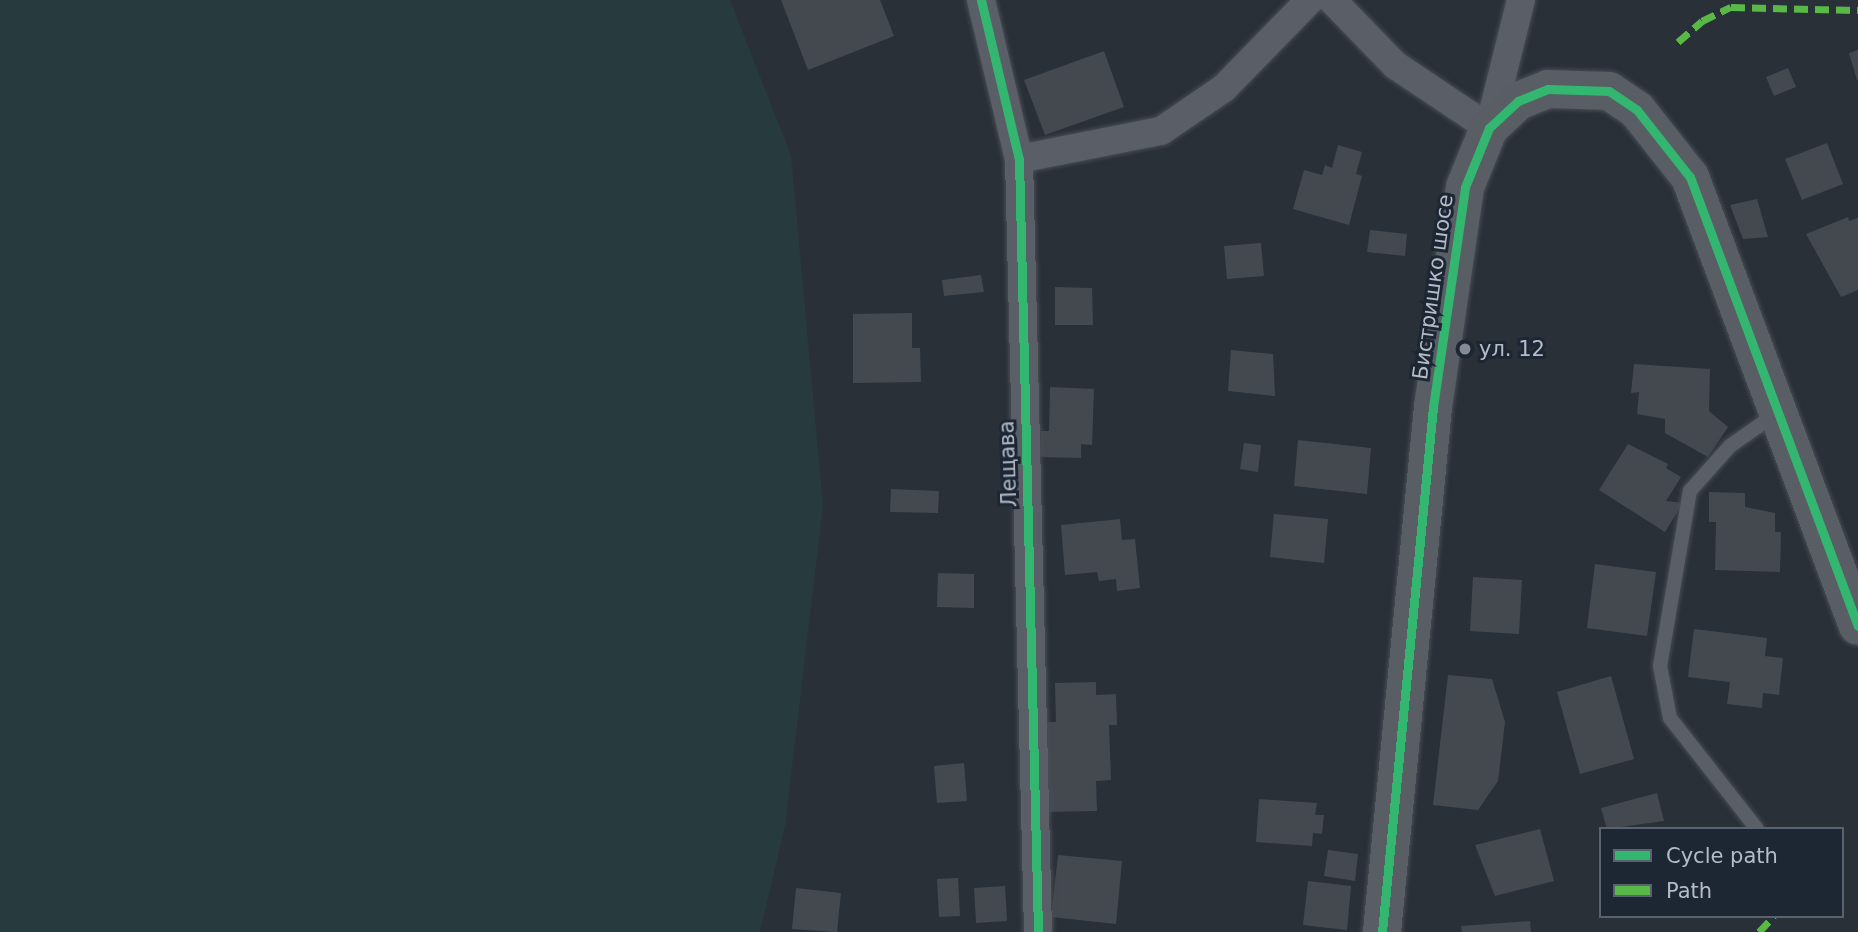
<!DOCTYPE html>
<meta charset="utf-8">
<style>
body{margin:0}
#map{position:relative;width:1858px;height:932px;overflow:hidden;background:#2a3038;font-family:"DejaVu Sans",sans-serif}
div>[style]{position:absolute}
.green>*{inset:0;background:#273a3e}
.building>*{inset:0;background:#444950}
.roads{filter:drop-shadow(0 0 2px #484c53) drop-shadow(0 0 2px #484c53)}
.lane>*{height:14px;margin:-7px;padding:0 7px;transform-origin:7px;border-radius:7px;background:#5a5e66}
.street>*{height:28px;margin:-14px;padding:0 14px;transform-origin:14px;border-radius:14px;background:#5a5e66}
.secondary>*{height:38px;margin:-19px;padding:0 19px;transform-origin:19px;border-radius:19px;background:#595d64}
.quiet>*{height:7px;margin-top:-3.5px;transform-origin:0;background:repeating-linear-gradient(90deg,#58b947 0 14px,transparent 0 21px)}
.cycleway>*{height:9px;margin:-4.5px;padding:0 4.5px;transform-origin:4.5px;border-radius:4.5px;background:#33b770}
.dots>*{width:19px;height:19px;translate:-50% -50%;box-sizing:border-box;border:4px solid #1d2633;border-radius:50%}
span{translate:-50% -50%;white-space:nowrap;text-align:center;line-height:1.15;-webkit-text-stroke:6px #1d2633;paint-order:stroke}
.street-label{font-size:21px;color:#b4bcc9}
.poi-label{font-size:21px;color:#b4bcc9}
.left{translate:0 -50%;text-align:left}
.legend{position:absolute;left:1599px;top:827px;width:245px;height:91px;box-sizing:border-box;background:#1d2633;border:2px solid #59626f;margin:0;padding:9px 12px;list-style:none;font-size:21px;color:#b4bcc9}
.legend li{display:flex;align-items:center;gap:14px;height:35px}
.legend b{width:35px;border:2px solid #59626f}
</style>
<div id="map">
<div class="green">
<div style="clip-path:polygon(0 0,730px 0,791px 155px,823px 506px,785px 826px,760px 932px,0 932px)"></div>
</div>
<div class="building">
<div style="clip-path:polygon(781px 0,880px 0,894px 36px,808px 70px)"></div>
<div style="clip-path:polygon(1858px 50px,1858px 80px,1857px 80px,1849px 53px)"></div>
<div style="clip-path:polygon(1104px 51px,1124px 107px,1045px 135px,1024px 80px)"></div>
<div style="clip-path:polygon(1788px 68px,1796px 87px,1774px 96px,1766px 77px)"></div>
<div style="clip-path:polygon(1827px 143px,1843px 184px,1802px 200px,1785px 159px)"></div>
<div style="clip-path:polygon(1338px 145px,1362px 152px,1356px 174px,1362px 176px,1349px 225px,1293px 209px,1304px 170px,1322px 175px,1325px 165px,1332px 168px)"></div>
<div style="clip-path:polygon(1757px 199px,1768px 237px,1743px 239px,1730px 205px)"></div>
<div style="clip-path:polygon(1848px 217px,1849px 221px,1858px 218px,1858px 290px,1841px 297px,1806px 234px)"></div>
<div style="clip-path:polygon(1370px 230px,1407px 234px,1405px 256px,1367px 252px)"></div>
<div style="clip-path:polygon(1261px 243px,1264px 276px,1227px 279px,1224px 246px)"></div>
<div style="clip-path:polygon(981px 275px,984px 292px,944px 296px,942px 280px)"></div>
<div style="clip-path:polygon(1055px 287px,1092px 288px,1093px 325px,1055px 325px)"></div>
<div style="clip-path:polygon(912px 313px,912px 348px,920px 348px,921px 382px,853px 383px,853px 314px)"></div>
<div style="clip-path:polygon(1231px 350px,1273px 354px,1275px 396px,1228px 391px)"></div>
<div style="clip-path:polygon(1634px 364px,1710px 369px,1709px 411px,1728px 427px,1708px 457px,1665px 433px,1665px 419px,1637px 414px,1639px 392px,1631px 393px)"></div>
<div style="clip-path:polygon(1050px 387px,1094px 389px,1092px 445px,1081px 444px,1081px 458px,1040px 457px,1041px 431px,1049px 431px)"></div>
<div style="clip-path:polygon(1298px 440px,1371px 448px,1367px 494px,1294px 486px)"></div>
<div style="clip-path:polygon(1244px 443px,1261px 445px,1258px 472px,1240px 469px)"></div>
<div style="clip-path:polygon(1628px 444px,1668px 464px,1666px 468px,1681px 477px,1666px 501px,1683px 503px,1665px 532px,1599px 490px)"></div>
<div style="clip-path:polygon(891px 489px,939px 491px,938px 513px,890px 512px)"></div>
<div style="clip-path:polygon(1709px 492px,1745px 493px,1745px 507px,1775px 513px,1775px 532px,1781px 532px,1780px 572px,1715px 570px,1716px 522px,1709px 522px)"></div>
<div style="clip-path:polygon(1274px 514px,1328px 519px,1324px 563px,1270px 557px)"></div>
<div style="clip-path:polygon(1120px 519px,1122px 540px,1135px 539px,1140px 588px,1117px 591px,1116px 579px,1099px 581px,1097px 572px,1065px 575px,1061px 525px)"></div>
<div style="clip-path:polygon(1595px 564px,1656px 572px,1647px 636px,1587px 628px)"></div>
<div style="clip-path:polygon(938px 573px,974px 574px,974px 608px,937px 607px)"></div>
<div style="clip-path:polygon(1473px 577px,1522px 580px,1519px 634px,1470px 631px)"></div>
<div style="clip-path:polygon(1694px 629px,1767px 638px,1765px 656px,1783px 658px,1779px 695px,1763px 693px,1762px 708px,1727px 704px,1730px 682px,1688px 677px)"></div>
<div style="clip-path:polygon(1448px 675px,1492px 679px,1505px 722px,1498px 781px,1478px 810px,1433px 805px)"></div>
<div style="clip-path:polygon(1611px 676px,1634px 759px,1580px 774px,1557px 692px)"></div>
<div style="clip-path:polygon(1096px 682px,1096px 695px,1116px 694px,1117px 725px,1109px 725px,1111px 780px,1096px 781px,1097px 811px,1045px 812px,1041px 722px,1056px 722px,1055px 683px)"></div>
<div style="clip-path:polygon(964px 763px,967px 801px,937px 803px,934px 766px)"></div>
<div style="clip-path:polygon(1657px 793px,1664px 821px,1607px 829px,1601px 808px)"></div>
<div style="clip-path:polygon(1259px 799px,1317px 803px,1315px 815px,1324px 815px,1322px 834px,1313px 833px,1312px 846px,1256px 842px)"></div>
<div style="clip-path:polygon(1540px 829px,1554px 881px,1495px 896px,1475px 845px)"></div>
<div style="clip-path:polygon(1328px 850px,1358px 854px,1355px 881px,1324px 876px)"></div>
<div style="clip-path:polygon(1058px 855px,1122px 861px,1116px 924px,1051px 917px)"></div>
<div style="clip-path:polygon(958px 878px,960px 916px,939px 917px,937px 879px)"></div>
<div style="clip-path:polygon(1308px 881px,1351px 886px,1347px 930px,1303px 925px)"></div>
<div style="clip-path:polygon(1005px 886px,1007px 921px,976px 923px,974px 888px)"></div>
<div style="clip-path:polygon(796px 888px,841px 893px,837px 932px,792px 929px)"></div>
<div style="clip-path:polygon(1530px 921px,1531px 932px,1462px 932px,1461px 926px)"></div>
</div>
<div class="roads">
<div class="lane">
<div style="left:1757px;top:829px;width:141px;rotate:-128.1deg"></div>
<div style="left:1670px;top:718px;width:53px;rotate:-100.9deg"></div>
<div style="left:1660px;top:666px;width:178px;rotate:-80.3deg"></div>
<div style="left:1690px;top:491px;width:60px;rotate:-48.4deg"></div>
<div style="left:1730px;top:446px;width:57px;rotate:-35.1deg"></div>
</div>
<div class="street">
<div style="left:981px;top:0;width:163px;rotate:76.6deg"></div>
<div style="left:1019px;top:159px;width:773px;rotate:88.59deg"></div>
<div style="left:1332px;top:0;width:91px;rotate:45.9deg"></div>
<div style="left:1395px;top:65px;width:113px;rotate:33.8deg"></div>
<div style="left:1489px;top:128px;width:132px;rotate:-76deg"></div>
<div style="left:1019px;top:159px;width:145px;rotate:-11.2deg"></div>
<div style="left:1161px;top:131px;width:76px;rotate:-34.3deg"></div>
<div style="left:1224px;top:88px;width:123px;rotate:-45.7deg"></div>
</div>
<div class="secondary">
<div style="left:1382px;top:932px;width:527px;rotate:-84.45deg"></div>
<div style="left:1433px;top:407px;width:222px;rotate:-81.7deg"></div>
<div style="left:1465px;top:187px;width:64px;rotate:-67.9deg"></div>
<div style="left:1489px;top:128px;width:40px;rotate:-43deg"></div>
<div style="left:1518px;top:101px;width:32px;rotate:-22deg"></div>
<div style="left:1548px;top:89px;width:61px;rotate:1.9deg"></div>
<div style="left:1609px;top:91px;width:34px;rotate:34deg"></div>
<div style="left:1637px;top:110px;width:85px;rotate:51.7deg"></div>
<div style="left:1690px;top:177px;width:479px;rotate:69.5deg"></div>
</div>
</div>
<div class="quiet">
<div style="left:1678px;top:42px;width:32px;rotate:-41deg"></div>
<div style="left:1702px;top:21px;width:32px;rotate:-26deg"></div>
<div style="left:1731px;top:7px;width:127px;rotate:1.4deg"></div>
<div style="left:1759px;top:932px;width:22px;rotate:-47deg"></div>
</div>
<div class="cycleway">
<div style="left:981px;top:0;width:163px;rotate:76.6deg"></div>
<div style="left:1019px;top:159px;width:773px;rotate:88.59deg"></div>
<div style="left:1382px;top:932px;width:527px;rotate:-84.45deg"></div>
<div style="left:1433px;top:407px;width:222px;rotate:-81.7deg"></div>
<div style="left:1465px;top:187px;width:64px;rotate:-67.9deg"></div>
<div style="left:1489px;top:128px;width:40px;rotate:-43deg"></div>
<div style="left:1518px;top:101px;width:32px;rotate:-22deg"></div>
<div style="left:1548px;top:89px;width:61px;rotate:1.9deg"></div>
<div style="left:1609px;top:91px;width:34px;rotate:34deg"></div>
<div style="left:1637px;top:110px;width:85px;rotate:51.7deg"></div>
<div style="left:1690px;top:177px;width:479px;rotate:69.5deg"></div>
</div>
<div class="dots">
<div style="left:1465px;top:349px;background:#848b96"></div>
</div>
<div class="street-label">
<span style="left:1433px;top:287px;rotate:-82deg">Бистришко шосе</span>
<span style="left:1008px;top:464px;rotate:-92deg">Лещава</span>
</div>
<div class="poi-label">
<span class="left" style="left:1479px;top:349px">ул. 12</span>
</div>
<ul class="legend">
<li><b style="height:9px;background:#33b770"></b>Cycle path</li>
<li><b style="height:9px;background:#58b947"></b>Path</li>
</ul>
</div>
